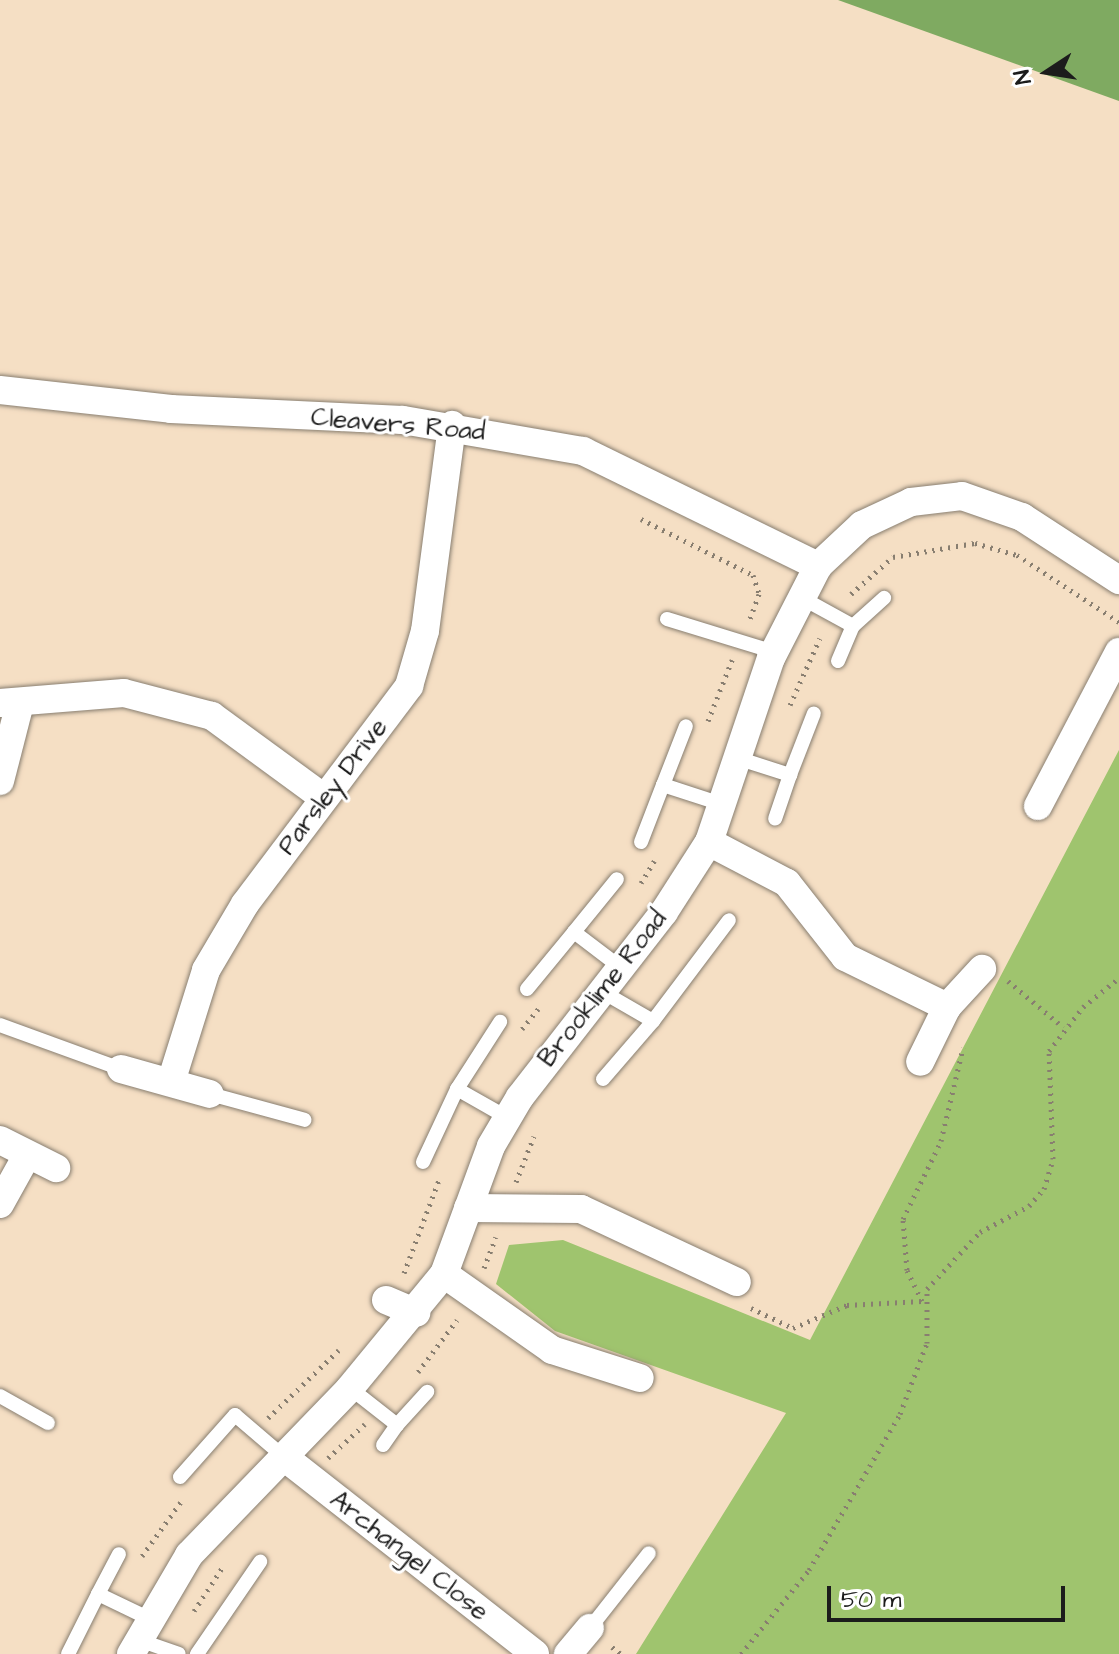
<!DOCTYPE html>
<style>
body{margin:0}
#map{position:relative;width:1119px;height:1654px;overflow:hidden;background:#f5dfc4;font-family:"Architects Daughter",sans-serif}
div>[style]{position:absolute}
.green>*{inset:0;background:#9fc46e}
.forest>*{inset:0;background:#7faa61}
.path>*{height:5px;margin-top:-2.5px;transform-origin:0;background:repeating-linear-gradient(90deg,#887e70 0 2px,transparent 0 8px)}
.roads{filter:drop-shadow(0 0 2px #887e70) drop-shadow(0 0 2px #887e70)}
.service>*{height:14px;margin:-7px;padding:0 7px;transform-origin:7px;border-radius:7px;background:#fff}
.minor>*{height:28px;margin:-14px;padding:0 14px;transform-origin:14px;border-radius:14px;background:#fff}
span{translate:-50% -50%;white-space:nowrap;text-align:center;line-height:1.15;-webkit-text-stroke:6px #fff;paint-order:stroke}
.street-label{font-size:26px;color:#1c1c1c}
.north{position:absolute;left:1007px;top:32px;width:80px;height:80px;-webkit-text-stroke:6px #fff;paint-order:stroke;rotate:258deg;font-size:22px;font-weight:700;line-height:32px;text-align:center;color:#1c1c1c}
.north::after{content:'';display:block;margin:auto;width:28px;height:36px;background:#1c1c1c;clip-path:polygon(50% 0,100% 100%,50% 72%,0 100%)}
.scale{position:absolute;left:827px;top:1586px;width:238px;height:36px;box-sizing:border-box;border:4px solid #1c1c1c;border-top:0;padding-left:10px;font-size:24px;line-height:28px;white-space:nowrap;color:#1c1c1c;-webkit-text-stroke:6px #fff;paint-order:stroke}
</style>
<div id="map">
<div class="green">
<div style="clip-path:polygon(1119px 750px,1119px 1654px,636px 1654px,786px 1413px,555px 1331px,496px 1284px,509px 1245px,563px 1240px,810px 1340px)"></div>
</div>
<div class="forest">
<div style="clip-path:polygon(838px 0,1119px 0,1119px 101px)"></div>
</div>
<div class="path">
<div style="left:641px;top:519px;width:125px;rotate:26.6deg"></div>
<div style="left:753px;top:575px;width:20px;rotate:72deg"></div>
<div style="left:759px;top:594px;width:29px;rotate:110deg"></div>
<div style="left:851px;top:594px;width:56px;rotate:-41.4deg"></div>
<div style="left:893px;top:557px;width:83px;rotate:-9.7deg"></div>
<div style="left:975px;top:543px;width:44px;rotate:15.9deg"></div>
<div style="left:1017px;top:555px;width:122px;rotate:33.3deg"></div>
<div style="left:790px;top:705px;width:73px;rotate:-65.9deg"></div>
<div style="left:708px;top:721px;width:66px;rotate:-68.5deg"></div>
<div style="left:641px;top:883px;width:26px;rotate:-59deg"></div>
<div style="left:1008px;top:981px;width:72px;rotate:39.9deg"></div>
<div style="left:522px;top:1029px;width:26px;rotate:-51deg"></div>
<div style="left:516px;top:1182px;width:49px;rotate:-68.6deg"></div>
<div style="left:484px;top:1268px;width:33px;rotate:-69deg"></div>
<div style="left:404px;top:1273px;width:103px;rotate:-69.4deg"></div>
<div style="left:751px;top:1308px;width:47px;rotate:25.5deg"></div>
<div style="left:793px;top:1328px;width:59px;rotate:-23.1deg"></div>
<div style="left:847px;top:1305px;width:75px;rotate:-3.1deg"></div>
<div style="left:922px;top:1301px;width:34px;rotate:-116deg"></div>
<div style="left:907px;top:1270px;width:51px;rotate:-94.5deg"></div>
<div style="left:903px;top:1219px;width:87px;rotate:-64deg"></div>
<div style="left:941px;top:1141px;width:96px;rotate:-76.7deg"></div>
<div style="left:418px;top:1372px;width:65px;rotate:-53.1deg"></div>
<div style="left:268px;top:1418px;width:98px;rotate:-43.8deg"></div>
<div style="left:328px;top:1458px;width:50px;rotate:-42.6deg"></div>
<div style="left:142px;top:1556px;width:70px;rotate:-54.3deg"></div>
<div style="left:194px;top:1611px;width:55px;rotate:-56.9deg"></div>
<div style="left:612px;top:1647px;width:11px;rotate:38deg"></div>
<div style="left:741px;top:1654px;width:108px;rotate:-51deg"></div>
<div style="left:809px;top:1570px;width:181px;rotate:-59.7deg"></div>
<div style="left:900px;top:1414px;width:76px;rotate:-69.2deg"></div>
<div style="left:927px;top:1343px;width:54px;rotate:-90deg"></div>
<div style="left:927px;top:1289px;width:78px;rotate:-47.1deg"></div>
<div style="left:980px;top:1232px;width:55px;rotate:-28deg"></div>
<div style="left:1029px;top:1206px;width:23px;rotate:-49deg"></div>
<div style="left:1044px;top:1189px;width:31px;rotate:-73deg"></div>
<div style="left:1053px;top:1159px;width:108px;rotate:-92.1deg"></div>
<div style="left:1049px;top:1051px;width:56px;rotate:-52.3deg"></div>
<div style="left:1083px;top:1007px;width:46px;rotate:-38.9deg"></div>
</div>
<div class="roads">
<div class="service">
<div style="left:802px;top:598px;width:58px;rotate:28.8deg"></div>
<div style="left:853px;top:626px;width:42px;rotate:-42.1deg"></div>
<div style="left:667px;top:619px;width:112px;rotate:17.1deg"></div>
<div style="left:838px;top:661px;width:38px;rotate:-67deg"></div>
<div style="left:737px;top:758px;width:56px;rotate:17.8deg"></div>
<div style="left:790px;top:775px;width:46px;rotate:108.8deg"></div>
<div style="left:790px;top:775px;width:66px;rotate:-68.8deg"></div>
<div style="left:663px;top:785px;width:63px;rotate:-68.7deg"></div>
<div style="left:641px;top:842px;width:61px;rotate:-68.9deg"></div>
<div style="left:663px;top:785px;width:61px;rotate:18.1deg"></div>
<div style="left:574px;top:932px;width:68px;rotate:-50.9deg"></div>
<div style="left:527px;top:989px;width:74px;rotate:-50.5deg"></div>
<div style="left:574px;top:932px;width:58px;rotate:37.3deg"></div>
<div style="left:601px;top:991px;width:60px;rotate:30deg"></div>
<div style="left:653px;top:1021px;width:126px;rotate:-53deg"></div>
<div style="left:0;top:1025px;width:129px;rotate:20deg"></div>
<div style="left:603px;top:1079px;width:77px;rotate:-49.2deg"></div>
<div style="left:457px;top:1089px;width:80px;rotate:-57.3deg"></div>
<div style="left:210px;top:1094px;width:98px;rotate:15.3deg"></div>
<div style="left:423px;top:1162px;width:81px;rotate:-65deg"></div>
<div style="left:457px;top:1089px;width:59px;rotate:29.6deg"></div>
<div style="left:350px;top:1388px;width:60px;rotate:38.2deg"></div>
<div style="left:397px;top:1425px;width:45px;rotate:-47.7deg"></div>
<div style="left:0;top:1396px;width:55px;rotate:29.4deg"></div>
<div style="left:383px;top:1445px;width:24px;rotate:-55deg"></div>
<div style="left:180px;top:1477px;width:83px;rotate:-48.4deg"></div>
<div style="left:235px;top:1415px;width:65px;rotate:40.6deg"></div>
<div style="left:98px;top:1594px;width:45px;rotate:-62.3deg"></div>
<div style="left:590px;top:1628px;width:95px;rotate:-51.8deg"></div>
<div style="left:139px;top:1640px;width:42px;rotate:19.3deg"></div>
<div style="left:68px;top:1654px;width:67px;rotate:-63.4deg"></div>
<div style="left:98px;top:1594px;width:58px;rotate:25.7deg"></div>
<div style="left:197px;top:1654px;width:112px;rotate:-55.6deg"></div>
</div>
<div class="minor">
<div style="left:0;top:390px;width:172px;rotate:6.3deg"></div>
<div style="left:171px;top:409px;width:232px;rotate:2.7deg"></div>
<div style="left:403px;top:420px;width:183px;rotate:9.8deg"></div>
<div style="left:583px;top:451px;width:262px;rotate:26.1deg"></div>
<div style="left:0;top:703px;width:124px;rotate:-4.6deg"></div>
<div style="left:124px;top:693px;width:91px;rotate:14.6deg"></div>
<div style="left:212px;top:716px;width:139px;rotate:36.2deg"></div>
<div style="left:0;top:781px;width:76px;rotate:-75.6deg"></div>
<div style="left:1038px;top:806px;width:174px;rotate:-62.3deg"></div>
<div style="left:709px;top:842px;width:88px;rotate:27.7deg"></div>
<div style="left:787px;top:883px;width:94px;rotate:51.9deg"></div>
<div style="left:845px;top:957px;width:114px;rotate:26.1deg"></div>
<div style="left:947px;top:1007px;width:61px;rotate:116.1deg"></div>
<div style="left:947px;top:1007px;width:52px;rotate:-47.4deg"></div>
<div style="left:121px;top:1069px;width:92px;rotate:15.7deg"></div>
<div style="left:171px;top:1082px;width:117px;rotate:-72.6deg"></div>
<div style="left:206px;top:970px;width:77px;rotate:-59.4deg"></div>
<div style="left:245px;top:904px;width:273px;rotate:-53deg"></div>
<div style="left:409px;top:686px;width:57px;rotate:-73.8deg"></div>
<div style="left:425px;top:631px;width:208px;rotate:-82.5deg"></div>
<div style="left:0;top:1140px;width:63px;rotate:26.6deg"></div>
<div style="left:0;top:1204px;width:54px;rotate:-61deg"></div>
<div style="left:468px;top:1208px;width:113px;rotate:0.5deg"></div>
<div style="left:581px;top:1209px;width:172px;rotate:25.1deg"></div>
<div style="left:444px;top:1274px;width:132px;rotate:35.1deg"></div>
<div style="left:552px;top:1350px;width:92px;rotate:17.7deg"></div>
<div style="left:386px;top:1300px;width:33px;rotate:23deg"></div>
<div style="left:284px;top:1457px;width:319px;rotate:38.1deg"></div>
<div style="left:131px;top:1654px;width:115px;rotate:-59.6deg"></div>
<div style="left:189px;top:1555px;width:232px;rotate:-46deg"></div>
<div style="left:350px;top:1388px;width:148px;rotate:-50.5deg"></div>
<div style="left:444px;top:1274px;width:136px;rotate:-69.8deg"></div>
<div style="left:491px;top:1146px;width:57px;rotate:-59.4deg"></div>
<div style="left:520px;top:1097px;width:234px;rotate:-52.1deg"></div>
<div style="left:664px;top:912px;width:83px;rotate:-57.3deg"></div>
<div style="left:709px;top:842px;width:194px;rotate:-71.4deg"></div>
<div style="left:771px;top:658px;width:103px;rotate:-62.9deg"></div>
<div style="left:818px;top:566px;width:60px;rotate:-43deg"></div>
<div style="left:862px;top:525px;width:54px;rotate:-25.1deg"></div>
<div style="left:911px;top:502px;width:51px;rotate:-6.7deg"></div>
<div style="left:962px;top:496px;width:64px;rotate:19.3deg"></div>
<div style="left:1022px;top:517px;width:116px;rotate:33deg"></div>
<div style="left:568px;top:1654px;width:34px;rotate:-50deg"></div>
</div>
</div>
<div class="street-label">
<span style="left:398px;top:425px;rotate:5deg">Cleavers Road</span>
<span style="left:333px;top:787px;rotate:-53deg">Parsley Drive</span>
<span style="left:603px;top:989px;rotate:-52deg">Brooklime Road</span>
<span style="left:409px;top:1556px;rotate:38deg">Archangel Close</span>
</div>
<div class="north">N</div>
<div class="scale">50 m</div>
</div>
